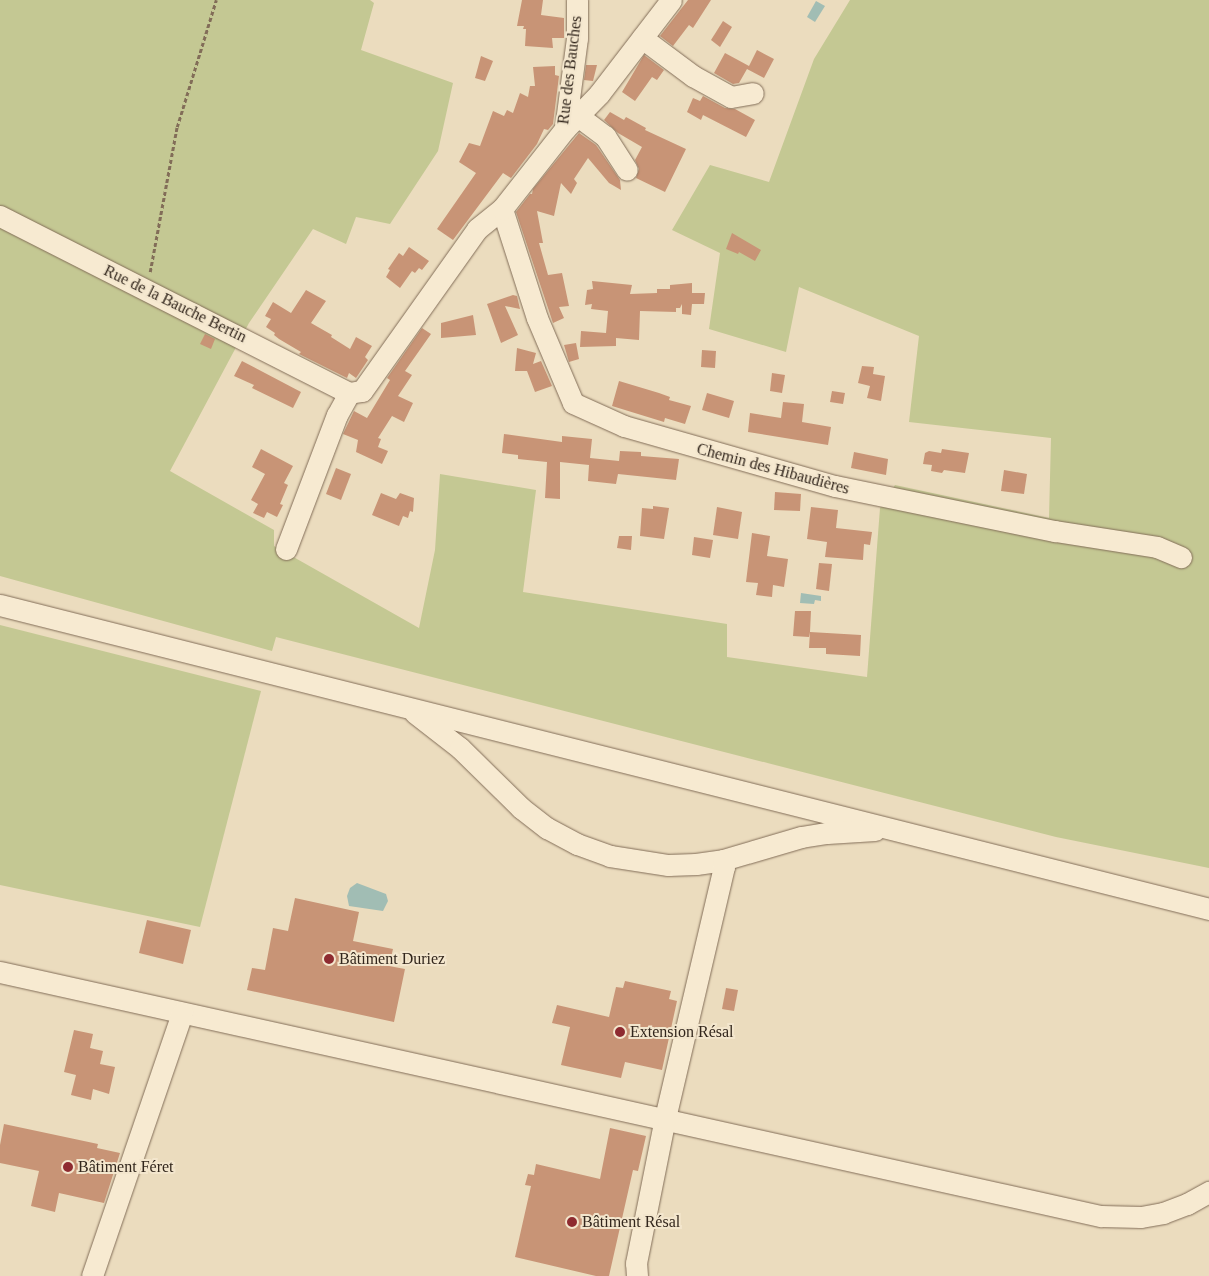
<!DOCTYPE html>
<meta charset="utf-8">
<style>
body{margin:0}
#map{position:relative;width:1209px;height:1276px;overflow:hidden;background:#ebdcbe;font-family:Georgia,serif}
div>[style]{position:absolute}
.green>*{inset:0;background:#c4c893}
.water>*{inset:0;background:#a1bdb4}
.building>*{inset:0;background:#c89476}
.path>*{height:2.5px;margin-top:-1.25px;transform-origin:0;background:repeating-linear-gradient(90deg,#826d58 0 4px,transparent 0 6.5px)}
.roads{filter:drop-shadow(0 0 1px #826d58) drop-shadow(0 0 1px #826d58)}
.minor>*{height:21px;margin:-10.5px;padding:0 10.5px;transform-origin:10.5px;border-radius:10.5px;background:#f7ead1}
.dots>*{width:14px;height:14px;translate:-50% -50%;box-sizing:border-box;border:2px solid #f3e6cd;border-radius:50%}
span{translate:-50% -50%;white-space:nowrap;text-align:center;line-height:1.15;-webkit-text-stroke:4px #f3e6cd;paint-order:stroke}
.street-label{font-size:16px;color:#32261c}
.poi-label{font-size:16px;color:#32261c}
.left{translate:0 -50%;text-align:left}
</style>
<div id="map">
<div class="green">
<div style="clip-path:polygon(0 0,370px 0,374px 3px,361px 50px,453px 83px,438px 151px,390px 224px,356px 217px,346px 244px,313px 229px,249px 323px,170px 471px,274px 530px,274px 546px,419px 628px,435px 550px,440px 474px,536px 490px,523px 592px,727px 624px,727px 657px,867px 677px,880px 508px,895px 485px,1049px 518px,1051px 438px,909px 422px,919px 336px,799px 287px,786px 352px,709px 329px,720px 253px,672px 230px,710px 165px,769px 182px,814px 59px,850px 0,1209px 0,1209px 868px,1056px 837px,276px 637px,272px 651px,0 576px)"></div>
<div style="clip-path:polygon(0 625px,261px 691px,200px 927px,0 885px)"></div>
</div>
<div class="water">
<div style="clip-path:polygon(816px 1px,825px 6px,815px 22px,807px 17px)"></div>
<div style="clip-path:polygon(801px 593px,821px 596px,821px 601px,815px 600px,814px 604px,800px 603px)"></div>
<div style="clip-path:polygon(357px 883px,386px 894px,388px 901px,383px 911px,349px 906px,347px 896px,350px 888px)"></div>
</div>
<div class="building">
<div style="clip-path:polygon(522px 0,543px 0,541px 15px,564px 18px,564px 38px,552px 38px,553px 48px,525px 46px,526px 29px,523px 29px,524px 26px,517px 26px)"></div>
<div style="clip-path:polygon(688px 0,711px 0,693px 28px,689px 25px,673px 46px,660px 36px)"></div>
<div style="clip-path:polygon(723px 21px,732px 27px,720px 47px,711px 40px)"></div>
<div style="clip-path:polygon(757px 50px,774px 59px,764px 78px,747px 69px,739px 83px,733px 84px,714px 73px,725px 53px,749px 66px)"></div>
<div style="clip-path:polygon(644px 55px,664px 70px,657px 80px,652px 77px,635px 101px,622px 92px)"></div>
<div style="clip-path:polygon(481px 56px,493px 61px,485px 81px,475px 78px)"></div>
<div style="clip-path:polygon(586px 65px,597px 65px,593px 81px,584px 80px)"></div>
<div style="clip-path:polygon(555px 66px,555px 75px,559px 76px,553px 124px,548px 130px,544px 129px,537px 144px,511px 178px,503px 173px,453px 240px,437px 229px,476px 173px,459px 162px,469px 143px,480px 146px,493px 111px,504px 116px,507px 110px,513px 113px,520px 93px,528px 97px,530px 86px,535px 86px,533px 67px)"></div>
<div style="clip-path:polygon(703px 96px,725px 108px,735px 109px,755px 120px,746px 137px,703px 115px,701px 120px,687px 112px,693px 98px,700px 101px)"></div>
<div style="clip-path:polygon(610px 112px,624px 120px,626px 117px,646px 128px,645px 130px,686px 149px,665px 192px,636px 178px,639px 169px,635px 160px,642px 147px,618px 133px,604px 120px)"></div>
<div style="clip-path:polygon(579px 133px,596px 145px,620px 180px,621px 190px,609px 183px,588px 158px,574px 179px,577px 183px,571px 194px,561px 183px,554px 216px,537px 211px,543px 243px,539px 243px,548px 275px,562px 273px,569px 306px,559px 307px,564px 318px,553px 323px,516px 212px,530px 194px,532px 194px,533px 189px)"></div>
<div style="clip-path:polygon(732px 233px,761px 250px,755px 261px,739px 252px,738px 254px,726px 249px)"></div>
<div style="clip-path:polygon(409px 247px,429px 261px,422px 270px,419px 268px,415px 273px,412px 271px,400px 288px,386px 277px,390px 270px,388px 269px,399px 253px,403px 256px)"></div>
<div style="clip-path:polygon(592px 281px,632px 285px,630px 294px,657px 293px,657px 289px,670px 289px,670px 285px,692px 283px,692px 293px,705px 293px,704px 304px,692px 304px,691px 315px,682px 314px,682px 304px,680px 308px,676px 308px,676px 312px,640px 311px,639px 340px,616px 338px,616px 346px,580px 347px,581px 331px,606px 333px,608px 311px,591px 309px,592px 304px,585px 305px,587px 290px,593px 289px)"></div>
<div style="clip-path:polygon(306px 290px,326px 301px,311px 323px,332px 335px,331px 337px,350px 349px,356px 337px,372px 346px,365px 357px,368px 360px,356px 378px,349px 373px,347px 378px,299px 354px,301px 352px,279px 339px,274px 335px,275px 333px,266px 327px,271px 319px,265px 316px,273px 302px,291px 313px)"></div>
<div style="clip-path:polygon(513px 295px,517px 296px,520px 309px,505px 306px,518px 335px,501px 343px,487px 304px)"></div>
<div style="clip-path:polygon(473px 315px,476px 335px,441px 338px,441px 323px)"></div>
<div style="clip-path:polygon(422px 328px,431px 334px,405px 371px,412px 375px,398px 396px,413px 403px,404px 422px,392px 416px,378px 438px,381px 439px,378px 447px,388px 451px,382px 464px,356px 452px,358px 440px,343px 434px,354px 411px,367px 418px,390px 380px,387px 378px)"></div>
<div style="clip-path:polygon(205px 334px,215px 339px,211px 349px,200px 344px)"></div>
<div style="clip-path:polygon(576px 343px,579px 359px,569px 362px,564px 345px)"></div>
<div style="clip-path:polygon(517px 348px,536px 353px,533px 364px,541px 361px,552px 386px,535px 392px,527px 371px,515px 371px)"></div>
<div style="clip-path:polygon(702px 350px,716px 351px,715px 368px,701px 367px)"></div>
<div style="clip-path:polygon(242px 361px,301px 392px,293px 408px,252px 388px,254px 385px,234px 376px)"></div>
<div style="clip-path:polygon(862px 366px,874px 367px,873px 374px,885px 376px,881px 401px,867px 398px,870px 386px,858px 383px)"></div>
<div style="clip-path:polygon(772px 373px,785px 375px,782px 393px,770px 391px)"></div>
<div style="clip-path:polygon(619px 381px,659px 393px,670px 397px,669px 400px,691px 406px,685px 424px,665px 418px,664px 422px,612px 406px)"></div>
<div style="clip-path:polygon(832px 391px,845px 393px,843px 404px,830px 402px)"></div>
<div style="clip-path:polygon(707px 393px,734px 401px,729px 418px,702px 410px)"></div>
<div style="clip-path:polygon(783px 402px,804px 404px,802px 422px,831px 427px,828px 445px,748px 432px,750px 413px,781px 418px)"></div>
<div style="clip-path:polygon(504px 434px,562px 442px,562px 436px,592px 439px,590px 458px,619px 461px,620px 451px,641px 452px,641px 456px,679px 459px,676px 480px,618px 474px,616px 484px,588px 481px,589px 465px,560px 462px,560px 499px,545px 498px,547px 462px,518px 459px,518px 455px,502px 453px)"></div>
<div style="clip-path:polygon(261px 449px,293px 466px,284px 483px,288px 485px,280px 504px,283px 505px,277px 517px,267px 512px,264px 518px,253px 513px,258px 504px,251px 500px,265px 474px,252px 467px)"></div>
<div style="clip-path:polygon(942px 449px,969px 453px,965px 473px,944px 470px,942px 473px,931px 471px,932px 465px,923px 464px,925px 453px,929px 451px,941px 453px)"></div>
<div style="clip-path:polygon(854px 452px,888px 459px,886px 475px,851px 468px)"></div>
<div style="clip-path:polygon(336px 468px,351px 474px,341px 500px,326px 494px)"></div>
<div style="clip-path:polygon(1004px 470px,1027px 474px,1024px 494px,1001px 491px)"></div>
<div style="clip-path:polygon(775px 492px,801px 494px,800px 511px,774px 510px)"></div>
<div style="clip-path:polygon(381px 493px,396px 499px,400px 493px,414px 498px,413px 512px,410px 511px,408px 518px,403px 516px,399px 526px,372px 515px)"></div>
<div style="clip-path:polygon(653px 506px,669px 508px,664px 539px,640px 536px,642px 508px,653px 509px)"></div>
<div style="clip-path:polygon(717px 507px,742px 512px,738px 539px,713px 535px)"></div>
<div style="clip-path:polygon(811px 507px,838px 510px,836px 528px,872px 532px,870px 545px,864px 544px,863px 560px,825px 557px,827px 542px,807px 539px)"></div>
<div style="clip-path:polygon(752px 533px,770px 536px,767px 556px,788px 559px,784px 587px,773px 585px,772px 597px,756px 595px,758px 583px,746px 582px)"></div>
<div style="clip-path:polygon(619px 536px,632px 536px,631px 550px,617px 548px)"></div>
<div style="clip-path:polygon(694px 537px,713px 540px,710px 558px,692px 555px)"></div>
<div style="clip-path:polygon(819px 563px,832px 564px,829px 591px,816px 589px)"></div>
<div style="clip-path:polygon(795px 611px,811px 611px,810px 632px,861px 635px,860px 656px,826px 654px,826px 648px,809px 648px,810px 632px,809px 637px,793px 636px)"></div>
<div style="clip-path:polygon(295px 898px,359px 912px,353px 941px,393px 949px,389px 966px,405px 969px,394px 1022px,247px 990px,252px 968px,265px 970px,273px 928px,288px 931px)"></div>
<div style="clip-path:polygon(147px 920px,191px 930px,183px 964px,139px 953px)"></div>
<div style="clip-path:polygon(625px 981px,671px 991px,669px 999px,677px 1001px,662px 1070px,625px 1062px,621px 1078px,561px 1065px,570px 1027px,552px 1023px,557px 1005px,609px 1017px,616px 987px,623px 988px)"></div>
<div style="clip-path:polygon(726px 988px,738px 990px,734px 1011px,722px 1009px)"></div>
<div style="clip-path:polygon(74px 1030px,93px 1034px,90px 1048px,103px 1051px,100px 1064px,115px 1067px,109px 1094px,93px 1089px,91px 1100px,71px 1095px,76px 1075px,64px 1072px)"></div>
<div style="clip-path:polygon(4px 1124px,98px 1144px,97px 1148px,120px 1153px,104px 1203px,59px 1193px,55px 1212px,31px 1206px,39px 1171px,0 1163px,0 1145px)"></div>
<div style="clip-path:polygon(610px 1128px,646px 1136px,638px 1171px,633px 1170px,609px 1276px,596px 1276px,515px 1257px,531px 1186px,525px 1185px,528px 1174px,534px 1175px,536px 1164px,600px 1179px)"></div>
</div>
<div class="path">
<div style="left:150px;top:272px;width:147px;rotate:-79.5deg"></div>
<div style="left:177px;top:127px;width:133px;rotate:-72.9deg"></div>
</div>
<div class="roads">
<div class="minor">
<div style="left:642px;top:38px;width:64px;rotate:36.7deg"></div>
<div style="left:693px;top:76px;width:43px;rotate:28.9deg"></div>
<div style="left:731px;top:97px;width:22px;rotate:-10deg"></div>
<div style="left:578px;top:116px;width:34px;rotate:37deg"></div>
<div style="left:605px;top:136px;width:40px;rotate:57.1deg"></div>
<div style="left:565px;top:129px;width:49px;rotate:-45.8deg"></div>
<div style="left:599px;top:94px;width:118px;rotate:-52.5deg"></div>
<div style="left:502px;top:209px;width:114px;rotate:72.2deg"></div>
<div style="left:537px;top:318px;width:92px;rotate:67deg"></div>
<div style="left:573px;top:403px;width:56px;rotate:24.3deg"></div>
<div style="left:624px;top:426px;width:219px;rotate:15.9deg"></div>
<div style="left:835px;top:486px;width:225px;rotate:11.6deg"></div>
<div style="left:1055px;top:531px;width:103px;rotate:8.9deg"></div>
<div style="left:1157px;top:547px;width:26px;rotate:23deg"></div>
<div style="left:0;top:216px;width:391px;rotate:26.9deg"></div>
<div style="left:349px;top:393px;width:13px;rotate:-9deg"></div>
<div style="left:362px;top:391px;width:199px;rotate:-54.6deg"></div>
<div style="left:477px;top:229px;width:32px;rotate:-39deg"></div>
<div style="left:502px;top:209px;width:102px;rotate:-51.8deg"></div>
<div style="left:565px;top:129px;width:92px;rotate:-82.5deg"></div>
<div style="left:577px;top:38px;width:38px;rotate:-90deg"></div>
<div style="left:286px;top:549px;width:143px;rotate:-69.2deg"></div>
<div style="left:337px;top:415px;width:25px;rotate:-61deg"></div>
<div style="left:0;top:605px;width:1247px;rotate:14.11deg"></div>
<div style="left:415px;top:713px;width:57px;rotate:37.9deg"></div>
<div style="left:460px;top:748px;width:86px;rotate:44.5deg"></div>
<div style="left:521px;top:808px;width:33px;rotate:38deg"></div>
<div style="left:547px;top:828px;width:34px;rotate:28deg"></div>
<div style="left:577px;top:844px;width:35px;rotate:20deg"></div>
<div style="left:610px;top:856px;width:59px;rotate:8.8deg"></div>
<div style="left:668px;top:865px;width:28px;rotate:-2deg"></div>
<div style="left:696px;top:864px;width:27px;rotate:-8deg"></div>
<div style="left:723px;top:860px;width:81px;rotate:-16.4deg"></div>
<div style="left:801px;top:837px;width:26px;rotate:-9deg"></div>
<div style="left:827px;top:833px;width:48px;rotate:-3.6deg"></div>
<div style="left:0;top:972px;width:1128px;rotate:12.5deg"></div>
<div style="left:1101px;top:1216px;width:40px;rotate:1.4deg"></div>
<div style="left:1141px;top:1217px;width:22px;rotate:-10deg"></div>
<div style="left:1163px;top:1213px;width:26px;rotate:-21deg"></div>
<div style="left:1187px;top:1204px;width:25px;rotate:-29deg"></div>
<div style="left:92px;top:1276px;width:278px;rotate:-71.1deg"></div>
<div style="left:637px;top:1276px;width:13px;rotate:-94deg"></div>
<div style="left:636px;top:1263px;width:148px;rotate:-78.7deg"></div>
<div style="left:665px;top:1118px;width:258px;rotate:-76.8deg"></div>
<div style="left:724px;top:867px;width:7px;rotate:-98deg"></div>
</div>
</div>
<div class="dots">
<div style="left:329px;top:959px;background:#8e2b30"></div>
<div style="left:620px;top:1032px;background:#8e2b30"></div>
<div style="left:68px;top:1167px;background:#8e2b30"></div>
<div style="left:572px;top:1222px;background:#8e2b30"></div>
</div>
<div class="street-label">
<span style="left:570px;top:70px;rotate:-83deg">Rue des Bauches</span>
<span style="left:175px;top:304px;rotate:26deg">Rue de la Bauche Bertin</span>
<span style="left:773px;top:469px;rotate:15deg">Chemin des Hibaudières</span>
</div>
<div class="poi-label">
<span class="left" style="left:339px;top:959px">Bâtiment Duriez</span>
<span class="left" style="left:630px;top:1032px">Extension Résal</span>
<span class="left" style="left:78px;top:1167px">Bâtiment Féret</span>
<span class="left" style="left:582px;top:1222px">Bâtiment Résal</span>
</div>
</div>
